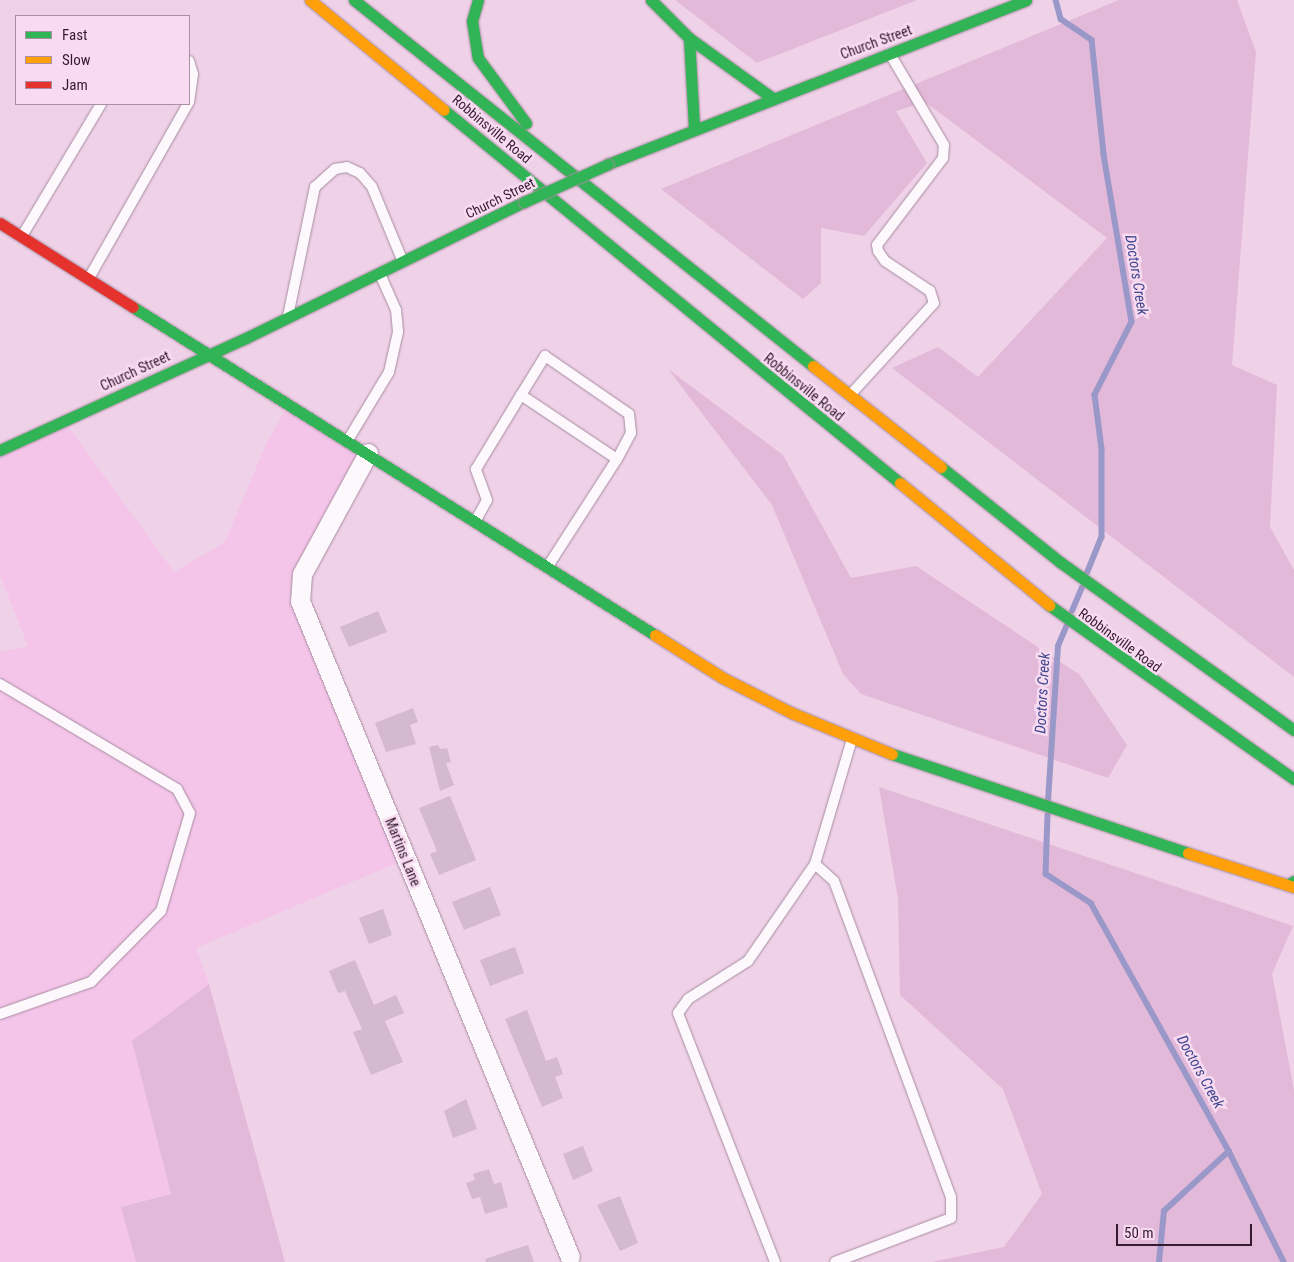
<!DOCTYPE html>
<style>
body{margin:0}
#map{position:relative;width:1294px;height:1262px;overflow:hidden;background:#efd1e8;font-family:"Roboto Condensed",sans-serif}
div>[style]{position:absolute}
.built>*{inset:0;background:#f4c4e9}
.green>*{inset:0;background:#e3b9d9}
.stream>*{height:5.5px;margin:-2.75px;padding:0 2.75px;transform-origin:2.75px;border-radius:2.75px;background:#9a98c8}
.building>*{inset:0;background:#d5b9ce}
.roads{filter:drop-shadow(0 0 1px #a68da0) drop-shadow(0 0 1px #a68da0)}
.lane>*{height:10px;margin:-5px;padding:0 5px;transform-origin:5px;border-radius:5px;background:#fdf8fc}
.street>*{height:19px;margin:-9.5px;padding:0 9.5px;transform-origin:9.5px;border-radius:9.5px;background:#fdf8fc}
.fast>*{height:11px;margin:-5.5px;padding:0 5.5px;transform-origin:5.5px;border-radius:5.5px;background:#30b455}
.slow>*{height:11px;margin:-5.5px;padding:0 5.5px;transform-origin:5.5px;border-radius:5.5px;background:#ff9f0a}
.jam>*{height:11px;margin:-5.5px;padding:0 5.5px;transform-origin:5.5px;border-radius:5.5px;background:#e5322d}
.bridges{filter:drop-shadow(0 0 1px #a68da0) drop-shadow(0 0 1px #a68da0)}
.fast-bridge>*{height:11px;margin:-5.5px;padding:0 5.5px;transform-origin:5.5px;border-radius:5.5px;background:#30b455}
span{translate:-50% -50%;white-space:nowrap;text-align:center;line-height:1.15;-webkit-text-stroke:5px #f8dbf1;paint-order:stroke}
.street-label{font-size:14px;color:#361c31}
.water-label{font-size:15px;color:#3e478f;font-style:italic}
.legend{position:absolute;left:15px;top:15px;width:175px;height:90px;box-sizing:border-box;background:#f8dbf1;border:1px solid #aa8fa4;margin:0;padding:6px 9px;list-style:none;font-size:15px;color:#361c31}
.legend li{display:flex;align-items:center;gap:10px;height:25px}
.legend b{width:25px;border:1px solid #aa8fa4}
.scale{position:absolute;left:1116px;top:1224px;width:136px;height:22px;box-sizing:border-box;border:2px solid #361c31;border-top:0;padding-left:6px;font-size:15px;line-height:18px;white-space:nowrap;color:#361c31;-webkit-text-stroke:4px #f8dbf1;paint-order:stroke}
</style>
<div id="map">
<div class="built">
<div style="clip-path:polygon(289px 404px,368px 453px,299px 588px,406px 859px,196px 948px,209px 984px,132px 1041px,171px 1194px,121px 1207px,136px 1262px,0 1262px,0 652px,28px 646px,0 575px,0 451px,64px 421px,174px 572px,225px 542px,267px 442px)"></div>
</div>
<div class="green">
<div style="clip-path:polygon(675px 0,917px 0,757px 63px)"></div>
<div style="clip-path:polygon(1119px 0,1237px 0,1256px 52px,1232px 365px,1277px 385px,1270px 527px,1294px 570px,1294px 677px,892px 368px,938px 347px,978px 377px,1107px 238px,925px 102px,896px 111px,927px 163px,864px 236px,821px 228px,821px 283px,803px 299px,661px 189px)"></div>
<div style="clip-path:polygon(668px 369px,783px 455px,851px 578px,916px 566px,1080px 675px,1127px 745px,1108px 778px,861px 694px,843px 674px,772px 505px)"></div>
<div style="clip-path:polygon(879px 787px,1293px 926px,1272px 974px,1294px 1090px,1294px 1262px,931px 1262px,1004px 1247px,1042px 1194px,1003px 1089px,900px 995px,898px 899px)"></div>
<div style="clip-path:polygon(209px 984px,285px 1262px,136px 1262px,121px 1207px,171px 1194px,132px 1041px)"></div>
</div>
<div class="stream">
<div style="left:1056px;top:0;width:20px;rotate:75deg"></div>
<div style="left:1061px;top:19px;width:37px;rotate:34deg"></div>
<div style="left:1092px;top:40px;width:116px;rotate:84deg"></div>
<div style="left:1104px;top:155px;width:169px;rotate:80.5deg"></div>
<div style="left:1132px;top:322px;width:82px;rotate:116.9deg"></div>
<div style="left:1095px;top:395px;width:54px;rotate:82.6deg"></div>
<div style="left:1102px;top:449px;width:88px;rotate:90deg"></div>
<div style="left:1102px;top:537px;width:38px;rotate:112deg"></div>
<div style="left:1072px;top:611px;width:25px;rotate:-67deg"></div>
<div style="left:1048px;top:801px;width:155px;rotate:-86.3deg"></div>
<div style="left:1058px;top:646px;width:21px;rotate:-67deg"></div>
<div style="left:1048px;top:815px;width:59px;rotate:91.9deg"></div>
<div style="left:1046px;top:874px;width:54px;rotate:32.8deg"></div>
<div style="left:1091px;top:903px;width:284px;rotate:60.9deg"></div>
<div style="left:1229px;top:1151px;width:124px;rotate:63.6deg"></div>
<div style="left:1159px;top:1262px;width:51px;rotate:-84.4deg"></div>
<div style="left:1164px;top:1211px;width:88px;rotate:-42.7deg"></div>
</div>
<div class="building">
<div style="clip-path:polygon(378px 611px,387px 632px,349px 647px,340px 627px)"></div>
<div style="clip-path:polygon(413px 708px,418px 722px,410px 725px,416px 744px,386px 752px,375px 723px)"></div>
<div style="clip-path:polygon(438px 745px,440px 749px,447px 748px,451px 762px,446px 763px,454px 785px,440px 791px,429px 747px)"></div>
<div style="clip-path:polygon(450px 796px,476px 860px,439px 875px,430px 854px,437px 851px,419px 808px)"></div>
<div style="clip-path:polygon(490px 887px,501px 915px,464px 930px,452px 902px)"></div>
<div style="clip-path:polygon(383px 909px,392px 935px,369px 944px,359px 918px)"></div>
<div style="clip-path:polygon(515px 947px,524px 973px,490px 986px,480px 960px)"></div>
<div style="clip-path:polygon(355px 960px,374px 1005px,396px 995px,404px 1013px,385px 1021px,403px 1062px,371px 1075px,353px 1032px,362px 1029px,345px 991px,338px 993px,329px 971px)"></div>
<div style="clip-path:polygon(527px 1010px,546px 1061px,557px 1057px,563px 1074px,555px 1077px,563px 1098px,542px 1107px,505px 1019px)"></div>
<div style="clip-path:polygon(466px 1099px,477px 1129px,453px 1138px,444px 1111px)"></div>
<div style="clip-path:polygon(583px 1146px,593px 1171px,573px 1180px,563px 1154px)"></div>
<div style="clip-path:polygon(489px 1169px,494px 1184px,501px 1182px,508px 1207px,485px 1214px,480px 1197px,472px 1199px,466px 1183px,475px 1180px,473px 1174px)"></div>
<div style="clip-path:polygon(620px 1196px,638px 1243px,620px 1251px,597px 1205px)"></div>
<div style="clip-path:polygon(528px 1245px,534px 1262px,486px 1262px,485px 1259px)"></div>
</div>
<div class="roads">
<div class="lane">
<div style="left:189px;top:61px;width:14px;rotate:73deg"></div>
<div style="left:193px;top:74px;width:28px;rotate:98deg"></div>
<div style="left:22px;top:236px;width:154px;rotate:-59.1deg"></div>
<div style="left:89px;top:278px;width:200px;rotate:-60.4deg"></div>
<div style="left:288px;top:316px;width:132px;rotate:-78.2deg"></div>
<div style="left:315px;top:187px;width:27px;rotate:-42deg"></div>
<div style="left:335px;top:169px;width:12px;rotate:-9deg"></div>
<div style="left:347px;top:167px;width:14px;rotate:25deg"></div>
<div style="left:360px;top:173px;width:18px;rotate:49deg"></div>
<div style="left:372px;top:187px;width:81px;rotate:67.5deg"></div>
<div style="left:851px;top:394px;width:123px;rotate:-47.6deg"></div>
<div style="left:934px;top:303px;width:13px;rotate:-108deg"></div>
<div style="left:930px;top:291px;width:54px;rotate:-146.3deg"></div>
<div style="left:885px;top:261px;width:12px;rotate:-125deg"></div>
<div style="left:878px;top:251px;width:6px;rotate:-99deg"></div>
<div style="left:877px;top:245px;width:109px;rotate:-52.8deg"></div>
<div style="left:943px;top:158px;width:13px;rotate:-86deg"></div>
<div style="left:944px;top:145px;width:106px;rotate:-120.7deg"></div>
<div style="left:521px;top:395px;width:46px;rotate:-58.4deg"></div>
<div style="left:545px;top:356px;width:102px;rotate:34.6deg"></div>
<div style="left:629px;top:414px;width:19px;rotate:84deg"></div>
<div style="left:631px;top:433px;width:30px;rotate:118deg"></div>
<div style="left:348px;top:440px;width:79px;rotate:-58.9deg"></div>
<div style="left:389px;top:372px;width:41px;rotate:-77.3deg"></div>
<div style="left:398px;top:332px;width:22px;rotate:-95deg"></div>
<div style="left:396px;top:310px;width:39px;rotate:-114deg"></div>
<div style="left:476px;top:520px;width:23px;rotate:-61deg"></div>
<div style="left:487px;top:500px;width:33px;rotate:-110deg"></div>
<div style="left:476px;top:469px;width:87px;rotate:-58.7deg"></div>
<div style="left:521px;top:395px;width:115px;rotate:33.7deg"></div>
<div style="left:617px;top:459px;width:127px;rotate:122.8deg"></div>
<div style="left:0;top:684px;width:206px;rotate:30.7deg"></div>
<div style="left:177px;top:789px;width:27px;rotate:62deg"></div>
<div style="left:190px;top:813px;width:102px;rotate:106.5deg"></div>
<div style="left:161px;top:911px;width:100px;rotate:134.6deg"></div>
<div style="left:91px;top:982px;width:96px;rotate:160.6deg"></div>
<div style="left:815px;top:864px;width:25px;rotate:42deg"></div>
<div style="left:834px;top:881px;width:337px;rotate:69.7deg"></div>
<div style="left:951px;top:1197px;width:21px;rotate:90deg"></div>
<div style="left:951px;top:1218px;width:124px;rotate:159.2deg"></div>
<div style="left:775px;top:1262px;width:267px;rotate:-111.3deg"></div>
<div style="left:678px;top:1013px;width:17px;rotate:-54deg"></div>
<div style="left:688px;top:999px;width:71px;rotate:-32.3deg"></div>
<div style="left:748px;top:961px;width:118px;rotate:-55.4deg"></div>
<div style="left:815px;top:864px;width:130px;rotate:-73.5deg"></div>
</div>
<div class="street">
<div style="left:368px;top:453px;width:138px;rotate:118.6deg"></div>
<div style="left:302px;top:574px;width:27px;rotate:94deg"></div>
<div style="left:300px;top:601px;width:709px;rotate:67.63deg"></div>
</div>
<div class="fast">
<div style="left:354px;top:0;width:587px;rotate:38.57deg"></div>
<div style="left:478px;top:0;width:22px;rotate:106deg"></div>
<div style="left:472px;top:21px;width:37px;rotate:81deg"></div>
<div style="left:478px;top:58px;width:81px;rotate:53.6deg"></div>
<div style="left:651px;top:0;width:54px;rotate:45deg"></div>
<div style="left:689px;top:38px;width:101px;rotate:35.7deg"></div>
<div style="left:689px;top:38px;width:90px;rotate:86.8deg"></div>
<div style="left:444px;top:110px;width:589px;rotate:39.28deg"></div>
<div style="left:608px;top:164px;width:449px;rotate:-21.4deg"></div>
<div style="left:133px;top:307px;width:616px;rotate:32.14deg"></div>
<div style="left:0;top:450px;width:270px;rotate:-24.5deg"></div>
<div style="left:246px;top:338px;width:309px;rotate:-26.1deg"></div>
<div style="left:941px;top:467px;width:152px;rotate:38.6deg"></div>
<div style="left:1060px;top:562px;width:288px;rotate:35.7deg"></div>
<div style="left:1049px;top:605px;width:301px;rotate:35.4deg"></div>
<div style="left:892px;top:754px;width:312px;rotate:18.5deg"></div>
<div style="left:1288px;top:885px;width:7px;rotate:-34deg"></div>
</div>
<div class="slow">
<div style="left:310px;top:0;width:173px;rotate:39.4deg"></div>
<div style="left:813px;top:366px;width:163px;rotate:38.3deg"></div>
<div style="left:900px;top:483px;width:193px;rotate:39.3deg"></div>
<div style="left:655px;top:635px;width:80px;rotate:32.3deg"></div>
<div style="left:723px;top:678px;width:77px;rotate:26.9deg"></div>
<div style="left:792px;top:713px;width:108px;rotate:22.3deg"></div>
<div style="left:1188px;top:853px;width:111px;rotate:17.8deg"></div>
</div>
<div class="jam">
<div style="left:0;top:223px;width:157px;rotate:32.3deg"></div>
</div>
</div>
<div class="bridges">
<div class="fast-bridge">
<div style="left:524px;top:202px;width:92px;rotate:-24.3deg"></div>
</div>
</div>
<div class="street-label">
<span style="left:876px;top:42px;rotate:-20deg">Church Street</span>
<span style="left:492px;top:129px;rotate:40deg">Robbinsville Road</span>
<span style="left:500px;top:198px;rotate:-26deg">Church Street</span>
<span style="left:135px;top:371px;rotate:-25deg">Church Street</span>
<span style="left:804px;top:387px;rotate:39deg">Robbinsville Road</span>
<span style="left:1120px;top:640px;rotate:36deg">Robbinsville Road</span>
<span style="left:403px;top:852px;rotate:68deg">Martins Lane</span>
</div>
<div class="water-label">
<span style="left:1136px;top:275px;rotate:81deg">Doctors Creek</span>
<span style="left:1043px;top:693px;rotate:-87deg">Doctors Creek</span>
<span style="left:1200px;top:1072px;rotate:61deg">Doctors Creek</span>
</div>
<ul class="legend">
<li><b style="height:6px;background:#30b455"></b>Fast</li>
<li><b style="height:6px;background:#ff9f0a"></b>Slow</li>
<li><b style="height:6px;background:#e5322d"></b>Jam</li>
</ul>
<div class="scale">50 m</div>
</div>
